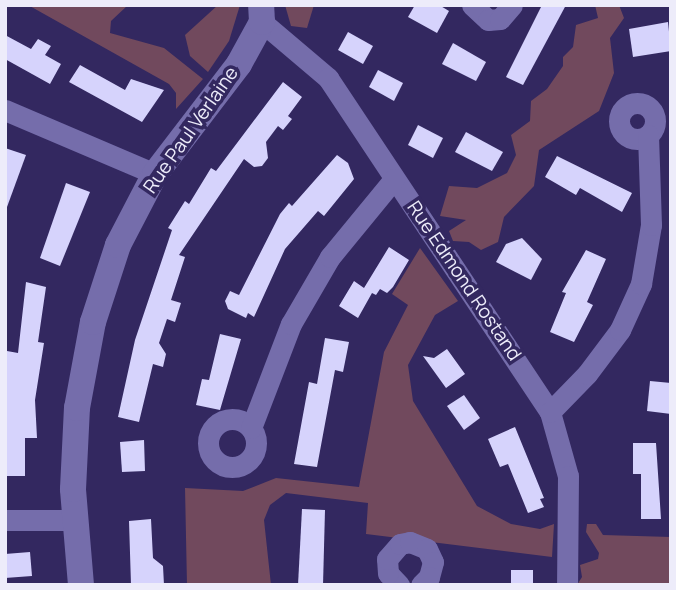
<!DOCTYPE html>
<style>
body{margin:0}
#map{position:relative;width:676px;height:590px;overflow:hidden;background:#332860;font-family:Manrope,sans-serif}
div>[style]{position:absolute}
.green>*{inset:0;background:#71495d}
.building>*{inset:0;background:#d6d3fc}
.minor>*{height:21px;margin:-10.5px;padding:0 10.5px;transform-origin:10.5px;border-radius:10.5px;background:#756dab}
.minor>.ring{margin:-10.5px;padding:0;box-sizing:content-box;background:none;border:21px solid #756dab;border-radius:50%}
.tertiary>*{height:26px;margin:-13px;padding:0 13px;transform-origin:13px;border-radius:13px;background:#756dab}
span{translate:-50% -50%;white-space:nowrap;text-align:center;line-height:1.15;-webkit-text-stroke:7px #332860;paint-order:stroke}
.street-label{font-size:19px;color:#edecfa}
.frame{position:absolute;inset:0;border:7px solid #edecfa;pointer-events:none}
</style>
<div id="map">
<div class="green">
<div style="clip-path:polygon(28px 5px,128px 5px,111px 21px,110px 33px,164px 48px,203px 79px,176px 109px,176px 93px,169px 84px)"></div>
<div style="clip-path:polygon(218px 5px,240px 5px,229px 41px,208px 72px,190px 56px,185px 35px)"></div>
<div style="clip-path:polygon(285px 5px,314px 5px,307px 28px,291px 26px)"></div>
<div style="clip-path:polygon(595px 5px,619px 5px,624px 18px,610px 38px,614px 73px,599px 111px,539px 150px,534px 186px,504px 217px,498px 242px,481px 250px,469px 242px,453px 241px,449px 231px,466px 220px,440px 216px,449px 186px,477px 188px,507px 173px,516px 155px,511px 135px,530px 121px,531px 101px,547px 89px,563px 66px,563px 57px,573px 47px,576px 25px,598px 18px)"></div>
<div style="clip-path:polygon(420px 248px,458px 301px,435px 315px,408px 365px,413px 401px,477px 506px,511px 524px,540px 529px,554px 524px,552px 557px,366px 534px,368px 503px,286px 493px,270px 505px,264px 520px,271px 585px,187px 585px,185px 488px,243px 491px,276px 478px,359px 487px,384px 352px,408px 305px,392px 294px)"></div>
<div style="clip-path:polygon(587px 524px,596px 524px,603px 535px,671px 537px,671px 585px,577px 585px,582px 577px,580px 565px,598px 559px,599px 553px,586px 532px)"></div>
</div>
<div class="building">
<div style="clip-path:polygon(415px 5px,439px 5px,449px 11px,437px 33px,408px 17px)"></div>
<div style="clip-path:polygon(542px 5px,566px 5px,523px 85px,506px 77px)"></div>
<div style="clip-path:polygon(668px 22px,671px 51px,633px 57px,629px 29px)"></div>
<div style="clip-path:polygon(348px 32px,373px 46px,363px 64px,338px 50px)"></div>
<div style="clip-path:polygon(5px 35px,31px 49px,38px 39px,51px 46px,45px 55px,61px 64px,50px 84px,5px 59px)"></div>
<div style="clip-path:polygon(453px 43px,486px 62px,476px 81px,442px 64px)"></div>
<div style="clip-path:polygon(80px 65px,125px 90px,131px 79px,164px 90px,142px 122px,69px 82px)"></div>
<div style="clip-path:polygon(378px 70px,403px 83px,394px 101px,369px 87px)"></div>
<div style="clip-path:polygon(283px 82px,302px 97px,288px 116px,292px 119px,283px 130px,278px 126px,266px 142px,268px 158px,262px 166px,254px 167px,244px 159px,179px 255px,185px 257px,171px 300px,181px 303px,175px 322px,167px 319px,159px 343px,166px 354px,163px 367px,153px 364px,139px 422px,118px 417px,135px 340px,172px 230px,168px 228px,185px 201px,189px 204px,211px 168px,216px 171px)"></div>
<div style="clip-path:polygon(418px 125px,443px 138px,433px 158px,408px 145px)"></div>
<div style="clip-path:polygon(466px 132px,503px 152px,492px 171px,455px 152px)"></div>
<div style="clip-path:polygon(5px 148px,26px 155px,7px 207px,5px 207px)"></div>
<div style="clip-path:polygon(337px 155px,348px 163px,354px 179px,324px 216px,318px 211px,285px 249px,254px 317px,248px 313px,246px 318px,228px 309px,225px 301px,230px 291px,239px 295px,280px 214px,289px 203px,292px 206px)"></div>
<div style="clip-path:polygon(557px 156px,632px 193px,622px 212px,580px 188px,576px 195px,545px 177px)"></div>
<div style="clip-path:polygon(66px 183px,90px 192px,60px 266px,40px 258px)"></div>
<div style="clip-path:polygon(522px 238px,542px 259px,531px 280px,496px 262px,506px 244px)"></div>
<div style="clip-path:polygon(389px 247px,409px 260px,393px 287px,387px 293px,380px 289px,376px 295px,372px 293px,358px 318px,339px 306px,354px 281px,364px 288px)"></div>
<div style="clip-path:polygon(586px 250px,606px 259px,587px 302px,593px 305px,574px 342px,550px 332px,566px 293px,562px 292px)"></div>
<div style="clip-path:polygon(26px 282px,46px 287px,38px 342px,44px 343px,35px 400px,37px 438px,25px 438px,25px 476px,5px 476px,5px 371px,7px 351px,18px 353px)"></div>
<div style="clip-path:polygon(220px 334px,241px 339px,220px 410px,196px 405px,202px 379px,209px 380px)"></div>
<div style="clip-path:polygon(325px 338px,349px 342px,343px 372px,335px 370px,317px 467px,294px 464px,309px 382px,317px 384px)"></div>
<div style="clip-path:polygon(447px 349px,465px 374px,446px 388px,423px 356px,434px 358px)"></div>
<div style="clip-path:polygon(650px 381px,671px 383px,671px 414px,647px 411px)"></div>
<div style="clip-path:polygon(464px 395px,480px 418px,464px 430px,447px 406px)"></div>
<div style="clip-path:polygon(515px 427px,544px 498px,540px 499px,544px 507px,528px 513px,508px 464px,500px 467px,488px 439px)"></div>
<div style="clip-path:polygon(144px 440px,145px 471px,122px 472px,120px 442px)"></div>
<div style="clip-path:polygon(633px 443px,656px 443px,661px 519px,641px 519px,641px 474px,633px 474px)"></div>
<div style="clip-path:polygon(302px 509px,325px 510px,323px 585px,298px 585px)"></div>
<div style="clip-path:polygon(151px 519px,153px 558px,163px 566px,164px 585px,131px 585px,129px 521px)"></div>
<div style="clip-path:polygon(30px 552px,32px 576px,5px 578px,5px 554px)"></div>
<div style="clip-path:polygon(511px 570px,533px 570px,533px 585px,511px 585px)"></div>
</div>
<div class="minor">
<div style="left:472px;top:5px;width:22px;rotate:43deg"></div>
<div style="left:488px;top:20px;width:12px;rotate:-5deg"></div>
<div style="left:500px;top:19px;width:18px;rotate:-49deg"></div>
<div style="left:262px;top:22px;width:87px;rotate:40.3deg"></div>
<div style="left:328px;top:78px;width:401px;rotate:56.4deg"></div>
<div style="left:550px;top:412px;width:66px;rotate:74.3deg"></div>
<div style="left:568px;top:476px;width:109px;rotate:90.5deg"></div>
<div class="ring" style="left:619px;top:103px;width:15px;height:15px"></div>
<div style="left:5px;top:110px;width:163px;rotate:23.1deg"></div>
<div style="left:550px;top:412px;width:53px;rotate:-45.8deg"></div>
<div style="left:587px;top:374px;width:55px;rotate:-53.1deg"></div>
<div style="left:620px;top:330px;width:51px;rotate:-65.5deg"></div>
<div style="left:641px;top:284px;width:60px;rotate:-80.4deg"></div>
<div style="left:651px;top:225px;width:90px;rotate:-91.9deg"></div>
<div class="ring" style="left:208px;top:419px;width:27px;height:27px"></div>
<div style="left:251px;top:428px;width:111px;rotate:-69deg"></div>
<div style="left:291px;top:324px;width:78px;rotate:-59.8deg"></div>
<div style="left:330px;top:257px;width:101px;rotate:-50.6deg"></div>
<div style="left:5px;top:520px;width:70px"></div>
<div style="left:399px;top:585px;width:16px;rotate:-133deg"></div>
<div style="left:388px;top:573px;width:14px;rotate:-94deg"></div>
<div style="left:387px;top:559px;width:20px;rotate:-49deg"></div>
<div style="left:400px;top:544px;width:10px;rotate:-11deg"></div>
<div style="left:410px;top:542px;width:18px;rotate:22deg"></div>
<div style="left:427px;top:549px;width:14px;rotate:65deg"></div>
<div style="left:433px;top:562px;width:16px;rotate:105deg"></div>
<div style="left:429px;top:577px;width:11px;rotate:135deg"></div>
</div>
<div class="tertiary">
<div style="left:81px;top:585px;width:96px;rotate:-94.8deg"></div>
<div style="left:73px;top:489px;width:81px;rotate:-87.2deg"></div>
<div style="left:77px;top:408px;width:87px;rotate:-79.5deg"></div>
<div style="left:93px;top:322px;width:81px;rotate:-72deg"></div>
<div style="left:118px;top:245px;width:80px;rotate:-62.5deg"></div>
<div style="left:155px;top:174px;width:138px;rotate:-52.6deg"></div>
<div style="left:239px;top:64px;width:48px;rotate:-61.3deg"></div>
<div style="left:262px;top:22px;width:17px;rotate:-93deg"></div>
</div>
<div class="street-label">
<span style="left:191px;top:130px;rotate:-55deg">Rue Paul Verlaine</span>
<span style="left:464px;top:281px;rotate:56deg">Rue Edmond Rostand</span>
</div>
<div class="frame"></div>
</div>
